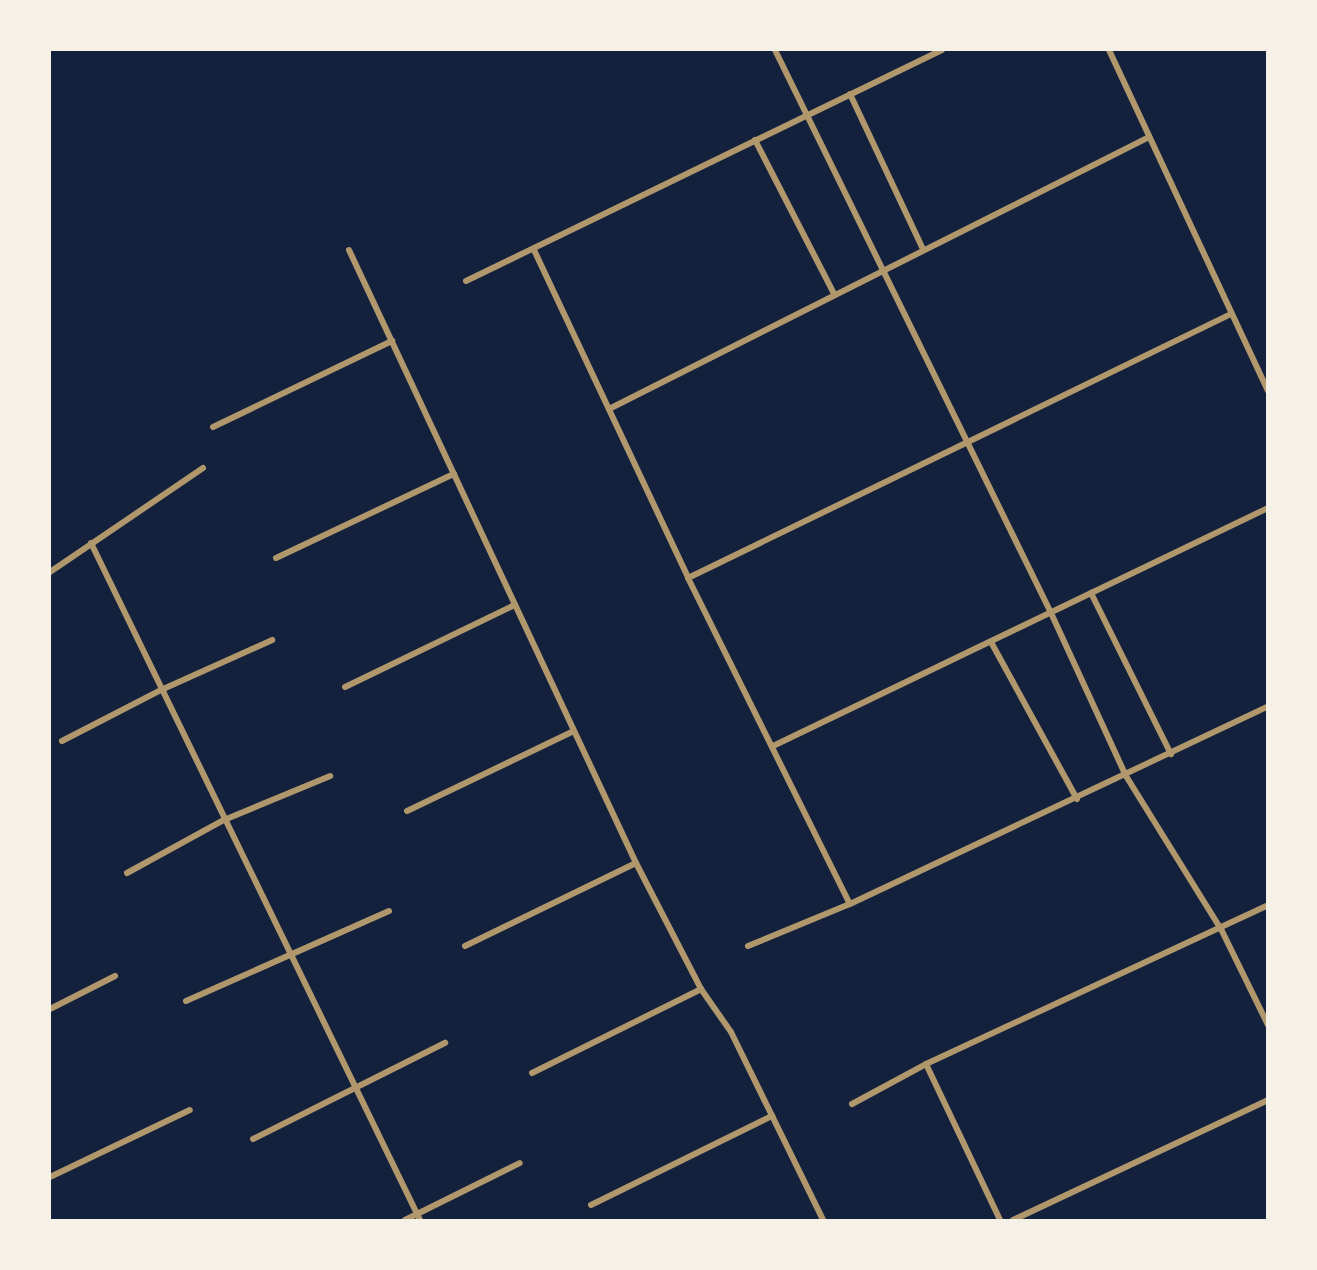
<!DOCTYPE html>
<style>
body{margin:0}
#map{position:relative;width:1317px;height:1270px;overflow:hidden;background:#14213d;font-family:Helvetica,sans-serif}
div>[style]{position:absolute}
.minor>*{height:6px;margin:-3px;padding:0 3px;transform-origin:3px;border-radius:3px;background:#b1986c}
span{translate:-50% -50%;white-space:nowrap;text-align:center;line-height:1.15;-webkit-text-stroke:5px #f6f1e7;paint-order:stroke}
.frame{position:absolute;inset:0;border:51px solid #f6f1e7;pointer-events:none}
</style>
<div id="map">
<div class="minor">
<div style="left:775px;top:50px;width:627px;rotate:63.88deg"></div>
<div style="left:1051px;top:613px;width:179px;rotate:65.3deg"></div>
<div style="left:1126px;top:776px;width:180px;rotate:58.2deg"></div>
<div style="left:1221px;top:929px;width:107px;rotate:63.9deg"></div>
<div style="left:1109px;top:50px;width:376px;rotate:65deg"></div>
<div style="left:850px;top:94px;width:171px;rotate:64.8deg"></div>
<div style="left:755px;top:140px;width:173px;rotate:62.8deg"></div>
<div style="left:349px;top:250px;width:677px;rotate:64.91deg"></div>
<div style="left:636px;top:863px;width:142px;rotate:62.7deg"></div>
<div style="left:701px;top:989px;width:52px;rotate:55.1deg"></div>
<div style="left:731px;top:1032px;width:209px;rotate:63.9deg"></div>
<div style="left:534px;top:250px;width:362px;rotate:64.8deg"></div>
<div style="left:688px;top:578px;width:364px;rotate:63.6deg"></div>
<div style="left:466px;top:281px;width:529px;rotate:-25.89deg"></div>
<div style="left:609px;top:409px;width:605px;rotate:-26.73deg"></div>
<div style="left:213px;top:427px;width:199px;rotate:-25.7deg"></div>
<div style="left:91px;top:543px;width:753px;rotate:64.08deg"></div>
<div style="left:276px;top:558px;width:197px;rotate:-25.3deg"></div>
<div style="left:50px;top:572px;width:185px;rotate:-34.2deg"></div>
<div style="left:688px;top:578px;width:604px;rotate:-25.93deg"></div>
<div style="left:1091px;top:593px;width:180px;rotate:63.6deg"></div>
<div style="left:991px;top:642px;width:179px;rotate:61.3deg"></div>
<div style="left:345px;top:687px;width:189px;rotate:-25.8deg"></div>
<div style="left:62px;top:741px;width:111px;rotate:-27.3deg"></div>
<div style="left:161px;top:690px;width:122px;rotate:-24.2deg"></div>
<div style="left:773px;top:746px;width:549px;rotate:-25.68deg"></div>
<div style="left:407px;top:811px;width:185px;rotate:-25.6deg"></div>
<div style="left:127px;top:873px;width:111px;rotate:-28.7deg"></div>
<div style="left:224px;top:820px;width:115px;rotate:-22.5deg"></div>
<div style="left:465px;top:946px;width:190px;rotate:-25.9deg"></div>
<div style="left:748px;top:946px;width:110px;rotate:-22.4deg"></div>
<div style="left:850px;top:904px;width:463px;rotate:-25.3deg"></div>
<div style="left:186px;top:1001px;width:222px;rotate:-23.9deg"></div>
<div style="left:50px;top:1009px;width:73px;rotate:-26.9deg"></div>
<div style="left:926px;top:1064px;width:173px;rotate:64.6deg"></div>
<div style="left:532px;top:1073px;width:189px;rotate:-26.4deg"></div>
<div style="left:852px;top:1104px;width:84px;rotate:-28.4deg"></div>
<div style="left:926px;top:1064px;width:377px;rotate:-24.9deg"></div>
<div style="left:253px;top:1139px;width:215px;rotate:-26.6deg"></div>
<div style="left:50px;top:1177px;width:155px;rotate:-25.6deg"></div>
<div style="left:591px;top:1205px;width:202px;rotate:-26.2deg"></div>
<div style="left:405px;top:1220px;width:128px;rotate:-26.4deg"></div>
<div style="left:1013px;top:1220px;width:282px;rotate:-25.2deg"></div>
</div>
<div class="frame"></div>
</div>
